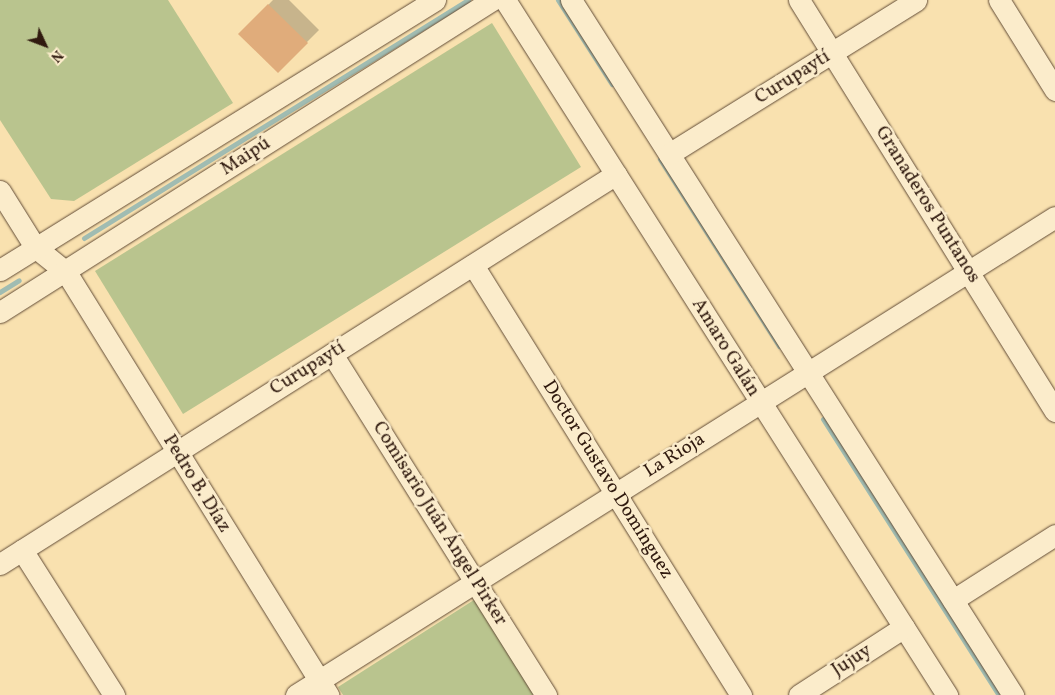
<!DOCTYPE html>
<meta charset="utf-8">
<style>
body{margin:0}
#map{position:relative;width:1055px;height:695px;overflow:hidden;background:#f9e1af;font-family:Vollkorn,serif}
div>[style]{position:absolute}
.green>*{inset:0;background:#b9c48e}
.shadow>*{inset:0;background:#0003}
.stream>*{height:5px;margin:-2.5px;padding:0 2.5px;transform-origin:2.5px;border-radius:2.5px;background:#a0bcb2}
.building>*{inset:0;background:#e0ac7b}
.roads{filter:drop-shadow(0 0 1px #624c37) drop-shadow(0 0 1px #624c37)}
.minor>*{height:21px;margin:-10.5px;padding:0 10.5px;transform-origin:10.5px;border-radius:10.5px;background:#fbeccb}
span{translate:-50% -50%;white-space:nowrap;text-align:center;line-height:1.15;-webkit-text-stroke:5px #fbeccb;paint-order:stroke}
.street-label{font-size:19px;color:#301a0f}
.north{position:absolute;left:20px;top:20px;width:50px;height:50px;-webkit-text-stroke:4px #fbeccb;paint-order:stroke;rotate:133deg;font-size:14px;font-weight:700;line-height:20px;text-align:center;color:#301a0f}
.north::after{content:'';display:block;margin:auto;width:18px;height:22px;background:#301a0f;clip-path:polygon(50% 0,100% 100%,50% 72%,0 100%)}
</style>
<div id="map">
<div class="green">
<div style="clip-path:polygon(0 0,168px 0,233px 103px,74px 201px,51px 199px,0 120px)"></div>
<div style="clip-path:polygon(492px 23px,581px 167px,183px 414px,95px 271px)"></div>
<div style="clip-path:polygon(477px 598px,537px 695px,343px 695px,338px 687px)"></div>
</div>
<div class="shadow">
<div style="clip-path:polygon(273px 0,289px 0,319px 30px,278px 71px,240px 34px)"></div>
</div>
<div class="stream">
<div style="left:558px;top:0;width:100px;rotate:57.3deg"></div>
<div style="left:660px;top:159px;width:222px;rotate:57.5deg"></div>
<div style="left:84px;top:238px;width:452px;rotate:-31.8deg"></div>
<div style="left:0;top:292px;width:22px;rotate:-32deg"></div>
<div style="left:823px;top:419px;width:327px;rotate:57.5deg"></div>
</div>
<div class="building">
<div style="clip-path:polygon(268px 4px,308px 43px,278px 73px,238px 34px)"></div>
</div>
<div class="roads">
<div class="minor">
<div style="left:505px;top:0;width:824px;rotate:57.54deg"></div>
<div style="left:571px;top:0;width:824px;rotate:57.54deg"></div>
<div style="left:799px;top:0;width:484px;rotate:58.1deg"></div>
<div style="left:999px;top:0;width:106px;rotate:58.1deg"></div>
<div style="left:669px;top:154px;width:291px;rotate:-31.9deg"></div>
<div style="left:0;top:191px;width:66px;rotate:58deg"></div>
<div style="left:35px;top:247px;width:40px;rotate:39deg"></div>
<div style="left:66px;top:272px;width:498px;rotate:58.2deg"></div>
<div style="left:473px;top:265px;width:507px;rotate:58.07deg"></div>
<div style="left:0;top:270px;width:512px;rotate:-31.83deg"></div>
<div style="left:0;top:312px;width:583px;rotate:-32.38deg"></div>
<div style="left:332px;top:354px;width:403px;rotate:57.9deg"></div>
<div style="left:22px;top:550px;width:172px;rotate:57.6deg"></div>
<div style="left:0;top:564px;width:729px;rotate:-32.34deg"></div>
<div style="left:953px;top:600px;width:121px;rotate:-32.5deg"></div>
<div style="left:296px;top:695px;width:897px;rotate:-32.2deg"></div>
<div style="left:799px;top:695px;width:125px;rotate:-32.9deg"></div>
</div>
</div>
<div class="street-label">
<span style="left:793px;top:78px;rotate:-32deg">Curupaytí</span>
<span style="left:246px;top:157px;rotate:-33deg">Maipú</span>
<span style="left:927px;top:205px;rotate:58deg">Granaderos Puntanos</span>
<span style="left:725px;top:348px;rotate:58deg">Amaro Galán</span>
<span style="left:308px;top:369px;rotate:-32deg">Curupaytí</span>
<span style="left:675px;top:456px;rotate:-32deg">La Rioja</span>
<span style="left:607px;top:480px;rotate:58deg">Doctor Gustavo Domínguez</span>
<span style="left:196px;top:484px;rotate:58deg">Pedro B. Díaz</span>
<span style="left:439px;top:524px;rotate:58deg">Comisario Juán Ángel Pirker</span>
<span style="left:852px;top:661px;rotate:-33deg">Jujuy</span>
</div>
<div class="north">N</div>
</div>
